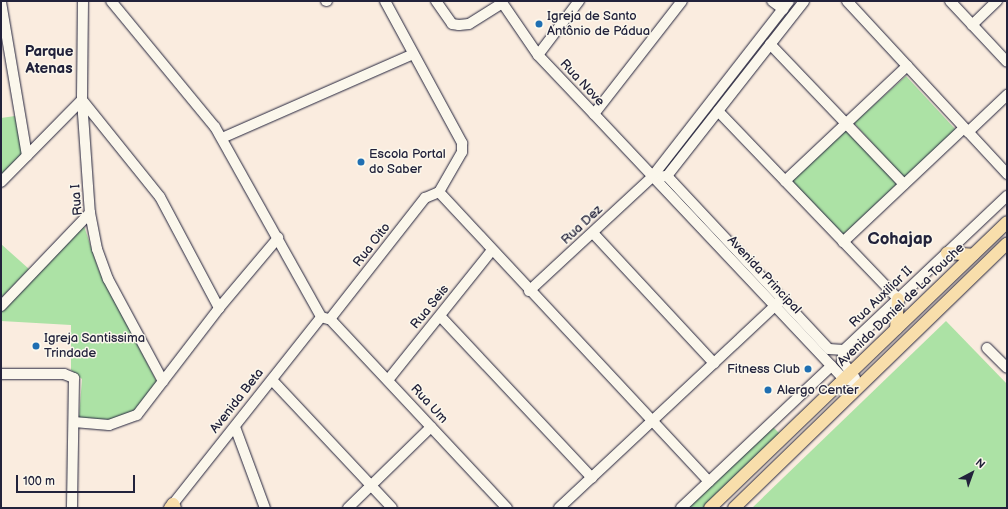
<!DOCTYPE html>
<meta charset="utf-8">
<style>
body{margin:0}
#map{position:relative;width:1008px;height:509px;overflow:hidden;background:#faecdf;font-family:"Balsamiq Sans",sans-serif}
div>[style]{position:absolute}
.green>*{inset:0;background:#ace2a5}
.roads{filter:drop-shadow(0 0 1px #22223b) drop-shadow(0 0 1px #22223b)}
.minor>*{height:10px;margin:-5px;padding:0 5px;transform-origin:5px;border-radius:5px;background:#fbf7ec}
.major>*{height:12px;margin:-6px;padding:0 6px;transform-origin:6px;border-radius:6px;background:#f8deab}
.dots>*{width:11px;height:11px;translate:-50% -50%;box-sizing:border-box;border:2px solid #fbf7ec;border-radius:50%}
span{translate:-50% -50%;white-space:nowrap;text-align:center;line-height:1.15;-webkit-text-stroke:3px #fbf7ec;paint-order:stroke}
.poi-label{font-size:13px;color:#22223b}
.left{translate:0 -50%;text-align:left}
.right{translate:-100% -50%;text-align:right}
.street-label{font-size:13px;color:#22223b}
.quarter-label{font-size:15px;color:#22223b;font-weight:700}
.district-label{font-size:17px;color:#22223b;font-weight:700}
.frame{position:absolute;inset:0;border:2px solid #22223b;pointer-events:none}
.north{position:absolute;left:952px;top:453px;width:40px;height:40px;-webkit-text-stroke:3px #fbf7ec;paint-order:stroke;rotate:41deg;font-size:11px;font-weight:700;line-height:16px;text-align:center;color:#22223b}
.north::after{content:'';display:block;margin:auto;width:14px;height:18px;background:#22223b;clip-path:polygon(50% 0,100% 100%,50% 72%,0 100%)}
.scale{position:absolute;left:16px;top:475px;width:119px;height:18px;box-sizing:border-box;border:2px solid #22223b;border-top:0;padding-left:5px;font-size:12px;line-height:14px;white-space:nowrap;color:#22223b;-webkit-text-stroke:3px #fbf7ec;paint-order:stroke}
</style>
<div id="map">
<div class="green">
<div style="clip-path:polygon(906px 76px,956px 130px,904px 178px,854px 123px)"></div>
<div style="clip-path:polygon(15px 116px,22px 154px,1px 176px,1px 118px)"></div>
<div style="clip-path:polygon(846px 129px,897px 184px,842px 236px,791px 181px)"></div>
<div style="clip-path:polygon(84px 226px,99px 271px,157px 382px,134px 411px,110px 420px,79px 418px,82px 379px,71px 370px,71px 325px,1px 321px,1px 310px)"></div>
<div style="clip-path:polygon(1px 244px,29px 269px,1px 298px)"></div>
<div style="clip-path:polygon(946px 321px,1007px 384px,1007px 508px,752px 508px)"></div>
<div style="clip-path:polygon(773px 427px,781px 435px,704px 508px,687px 508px)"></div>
</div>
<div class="roads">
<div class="minor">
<div style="left:83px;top:1px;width:99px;rotate:90.6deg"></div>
<div style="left:82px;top:100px;width:113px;rotate:86deg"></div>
<div style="left:90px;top:213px;width:37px;rotate:79deg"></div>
<div style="left:97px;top:249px;width:32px;rotate:70deg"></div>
<div style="left:108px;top:279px;width:116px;rotate:61.7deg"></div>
<div style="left:111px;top:1px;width:163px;rotate:50.5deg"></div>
<div style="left:215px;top:127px;width:218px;rotate:60.8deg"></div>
<div style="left:326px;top:1px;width:1px"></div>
<div style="left:385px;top:1px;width:162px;rotate:61.5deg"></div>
<div style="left:462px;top:143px;width:9px;rotate:90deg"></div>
<div style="left:462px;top:152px;width:46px;rotate:119.9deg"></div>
<div style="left:436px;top:1px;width:28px;rotate:55deg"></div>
<div style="left:452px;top:24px;width:7px;rotate:8deg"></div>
<div style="left:459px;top:25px;width:10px;rotate:-6deg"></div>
<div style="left:469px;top:24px;width:39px;rotate:-32deg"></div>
<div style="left:501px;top:1px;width:65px;rotate:55.6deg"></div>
<div style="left:538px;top:55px;width:81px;rotate:46.5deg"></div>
<div style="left:594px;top:114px;width:364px;rotate:46.7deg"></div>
<div style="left:844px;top:379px;width:18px;rotate:16deg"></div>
<div style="left:772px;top:1px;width:14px;rotate:36deg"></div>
<div style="left:847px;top:1px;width:236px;rotate:47.2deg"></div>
<div style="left:950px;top:1px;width:83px;rotate:46.9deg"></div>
<div style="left:1px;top:2px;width:156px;rotate:80.4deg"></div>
<div style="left:972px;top:25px;width:35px;rotate:-44deg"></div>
<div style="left:770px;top:44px;width:194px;rotate:46.3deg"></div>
<div style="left:538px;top:55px;width:68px;rotate:-52.8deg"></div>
<div style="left:718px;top:111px;width:260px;rotate:46.2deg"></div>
<div style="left:594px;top:114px;width:143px;rotate:-52.1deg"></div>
<div style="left:968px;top:132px;width:54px;rotate:-43.5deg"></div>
<div style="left:222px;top:138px;width:209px;rotate:-23.7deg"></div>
<div style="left:667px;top:176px;width:222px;rotate:-51.9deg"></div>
<div style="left:652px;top:177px;width:15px;rotate:-4deg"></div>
<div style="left:667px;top:176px;width:237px;rotate:46.9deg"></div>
<div style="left:829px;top:349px;width:15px;rotate:4deg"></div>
<div style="left:785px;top:181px;width:168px;rotate:-43.3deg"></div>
<div style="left:1px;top:182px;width:115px;rotate:-45.4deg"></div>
<div style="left:82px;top:100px;width:124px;rotate:51.2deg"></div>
<div style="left:160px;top:197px;width:126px;rotate:62deg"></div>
<div style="left:439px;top:192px;width:396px;rotate:47deg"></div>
<div style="left:593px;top:233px;width:178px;rotate:47.1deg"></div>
<div style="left:843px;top:242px;width:166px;rotate:-43.3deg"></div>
<div style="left:529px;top:291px;width:168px;rotate:-42.8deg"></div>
<div style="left:652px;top:177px;width:223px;rotate:-52.1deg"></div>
<div style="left:1px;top:306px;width:129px;rotate:-46.3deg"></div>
<div style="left:440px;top:316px;width:222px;rotate:46.8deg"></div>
<div style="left:330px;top:319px;width:259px;rotate:46.9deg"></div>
<div style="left:330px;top:319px;width:154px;rotate:-51.9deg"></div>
<div style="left:425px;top:198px;width:15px;rotate:-23deg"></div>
<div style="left:987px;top:348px;width:28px;rotate:45deg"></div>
<div style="left:1px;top:374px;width:63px"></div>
<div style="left:64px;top:374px;width:11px;rotate:22deg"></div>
<div style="left:74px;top:378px;width:130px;rotate:90.9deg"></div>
<div style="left:855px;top:378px;width:21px;rotate:-127deg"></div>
<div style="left:842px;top:361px;width:11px;rotate:-80deg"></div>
<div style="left:844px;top:350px;width:224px;rotate:-43.4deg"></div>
<div style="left:272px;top:380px;width:175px;rotate:46.8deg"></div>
<div style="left:388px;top:380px;width:166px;rotate:-51.3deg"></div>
<div style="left:74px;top:422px;width:35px;rotate:5deg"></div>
<div style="left:109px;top:425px;width:30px;rotate:-20deg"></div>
<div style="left:137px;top:415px;width:135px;rotate:-52.5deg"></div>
<div style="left:219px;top:308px;width:92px;rotate:-49.9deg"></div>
<div style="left:235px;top:427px;width:86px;rotate:69.7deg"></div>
<div style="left:173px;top:504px;width:238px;rotate:-51.6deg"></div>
<div style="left:321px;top:317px;width:7px;rotate:16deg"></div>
<div style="left:348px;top:508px;width:116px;rotate:-44.3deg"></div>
<div style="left:559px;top:508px;width:306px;rotate:-43.1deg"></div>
<div style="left:681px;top:508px;width:207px;rotate:-43.4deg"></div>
</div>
<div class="major">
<div style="left:947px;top:253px;width:26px;rotate:4deg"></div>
<div style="left:896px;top:329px;width:30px;rotate:-86deg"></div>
<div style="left:170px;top:508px;width:5px;rotate:-53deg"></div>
<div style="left:173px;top:504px;width:4px;rotate:63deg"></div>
<div style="left:710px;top:508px;width:412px;rotate:-43.9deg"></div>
<div style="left:734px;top:508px;width:380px;rotate:-44.1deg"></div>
</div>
</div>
<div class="dots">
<div style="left:539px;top:24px;background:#1f6fb2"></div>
<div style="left:361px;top:162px;background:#1f6fb2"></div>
<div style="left:36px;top:346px;background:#1f6fb2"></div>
<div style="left:808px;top:369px;background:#1f6fb2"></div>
<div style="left:768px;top:390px;background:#1f6fb2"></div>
</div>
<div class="poi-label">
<span class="left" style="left:547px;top:24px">Igreja de Santo<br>Antônio de Pádua</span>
<span class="left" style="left:369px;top:162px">Escola Portal<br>do Saber</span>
<span class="left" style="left:44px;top:346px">Igreja Santissima<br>Trindade</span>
<span class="right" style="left:800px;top:369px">Fitness Club</span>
<span class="left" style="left:777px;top:390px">Alergo Center</span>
</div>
<div class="street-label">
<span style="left:582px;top:83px;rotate:47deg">Rua Nove</span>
<span style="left:77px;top:200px;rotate:-95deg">Rua I</span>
<span style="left:582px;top:225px;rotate:-43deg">Rua Dez</span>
<span style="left:372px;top:245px;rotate:-52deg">Rua Oito</span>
<span style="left:764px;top:275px;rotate:47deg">Avenida Principal</span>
<span style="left:881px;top:297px;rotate:-44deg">Rua Auxiliar II</span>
<span style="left:901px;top:305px;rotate:-44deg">Avenida Daniel de La Touche</span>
<span style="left:430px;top:307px;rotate:-51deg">Rua Seis</span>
<span style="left:237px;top:401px;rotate:-52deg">Avenida Beta</span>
<span style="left:429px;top:404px;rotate:47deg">Rua Um</span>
</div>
<div class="quarter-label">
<span style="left:49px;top:60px">Parque<br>Atenas</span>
</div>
<div class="district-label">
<span style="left:900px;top:240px">Cohajap</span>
</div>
<div class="frame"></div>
<div class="north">N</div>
<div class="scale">100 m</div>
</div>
